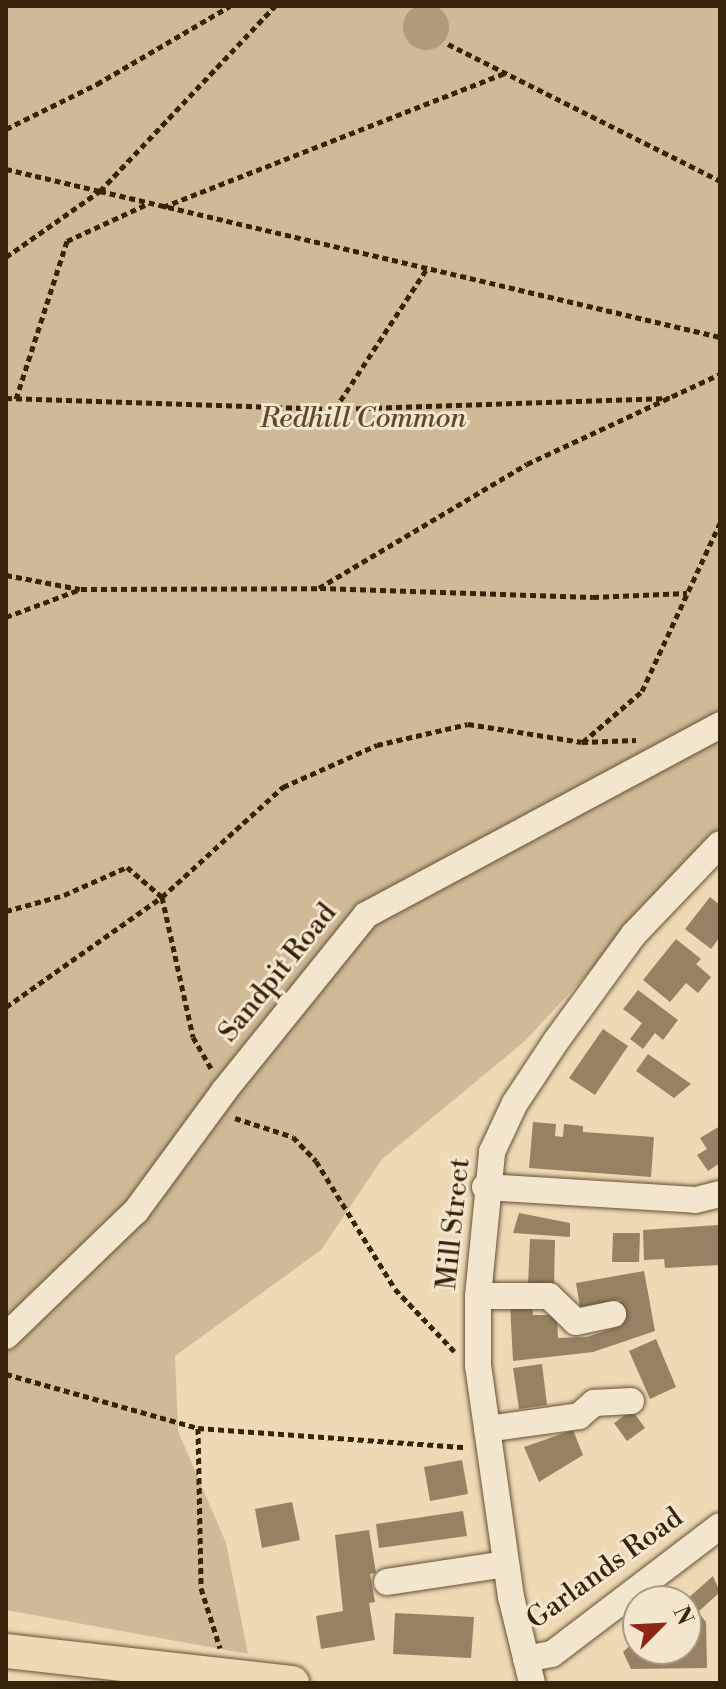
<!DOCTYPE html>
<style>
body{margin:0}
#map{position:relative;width:726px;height:1689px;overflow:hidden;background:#edd9b4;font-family:"Libre Bodoni",serif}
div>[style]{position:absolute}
.green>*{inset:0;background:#ceba97}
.water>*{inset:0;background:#af9b7a}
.round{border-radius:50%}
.building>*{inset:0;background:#958262}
.path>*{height:5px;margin-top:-2.5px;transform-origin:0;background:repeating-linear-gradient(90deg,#36240a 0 6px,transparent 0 10px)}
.roads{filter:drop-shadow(0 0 2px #645134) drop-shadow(0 0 2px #645134)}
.minor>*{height:26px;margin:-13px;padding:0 13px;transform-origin:13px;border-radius:13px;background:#f3e6ce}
.major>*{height:34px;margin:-17px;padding:0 17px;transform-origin:17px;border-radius:17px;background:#edd9b4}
span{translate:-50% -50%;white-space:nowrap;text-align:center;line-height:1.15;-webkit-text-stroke:6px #f3e6ce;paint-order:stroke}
.park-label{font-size:28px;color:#5c4a2d;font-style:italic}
.street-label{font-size:28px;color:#36240a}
.frame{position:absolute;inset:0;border:8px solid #36240a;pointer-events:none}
.north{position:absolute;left:622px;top:1585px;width:80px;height:80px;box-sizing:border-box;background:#f3e6ce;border:2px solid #a79880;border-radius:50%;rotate:66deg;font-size:22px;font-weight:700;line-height:32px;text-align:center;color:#36240a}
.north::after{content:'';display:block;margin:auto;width:28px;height:36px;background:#8f2418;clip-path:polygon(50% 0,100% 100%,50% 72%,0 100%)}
</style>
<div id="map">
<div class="green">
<div style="clip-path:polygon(6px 6px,720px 6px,720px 831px,525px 1041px,382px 1159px,321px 1250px,175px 1356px,178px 1431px,226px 1543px,248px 1654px,6px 1610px)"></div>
</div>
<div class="water">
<div class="round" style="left:403px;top:4px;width:46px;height:46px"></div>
</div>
<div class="building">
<div style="clip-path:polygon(710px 897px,720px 905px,720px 937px,711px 949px,685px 929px)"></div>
<div style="clip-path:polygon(676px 939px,701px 959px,696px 964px,711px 977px,698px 993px,686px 983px,670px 1002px,643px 980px)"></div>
<div style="clip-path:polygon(638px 990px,678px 1020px,663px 1040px,655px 1033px,643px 1049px,630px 1039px,642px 1023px,623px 1009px)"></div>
<div style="clip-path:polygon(603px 1029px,628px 1046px,595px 1095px,569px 1078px)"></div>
<div style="clip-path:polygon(648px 1054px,691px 1084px,674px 1098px,636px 1071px)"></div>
<div style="clip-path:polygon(533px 1122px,556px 1124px,555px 1136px,563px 1137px,564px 1124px,583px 1126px,583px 1132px,654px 1137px,651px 1177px,529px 1168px)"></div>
<div style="clip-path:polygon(720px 1126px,720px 1163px,708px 1171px,697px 1155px,707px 1149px,700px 1138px)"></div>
<div style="clip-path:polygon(519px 1213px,570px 1223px,570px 1237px,513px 1233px)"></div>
<div style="clip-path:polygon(718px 1225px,720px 1265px,665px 1268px,664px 1259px,644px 1260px,643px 1230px)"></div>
<div style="clip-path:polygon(613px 1233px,640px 1233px,639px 1262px,612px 1262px)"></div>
<div style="clip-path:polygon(530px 1239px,555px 1240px,554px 1286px,528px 1285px)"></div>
<div style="clip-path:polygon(644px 1271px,655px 1331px,593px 1352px,513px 1361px,510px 1303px,532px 1302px,533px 1315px,557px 1315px,558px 1338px,587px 1337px,623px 1325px,619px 1300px,580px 1307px,576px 1283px)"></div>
<div style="clip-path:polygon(656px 1339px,676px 1387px,650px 1399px,629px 1351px)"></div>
<div style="clip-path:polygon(542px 1364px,547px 1405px,519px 1409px,513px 1368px)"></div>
<div style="clip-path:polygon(632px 1410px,645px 1428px,627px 1441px,614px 1423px)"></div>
<div style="clip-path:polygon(573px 1430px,583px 1455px,539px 1482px,524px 1447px)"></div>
<div style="clip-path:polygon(462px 1460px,468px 1494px,430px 1501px,424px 1467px)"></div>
<div style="clip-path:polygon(292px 1502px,300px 1540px,262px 1548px,255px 1509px)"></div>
<div style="clip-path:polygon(463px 1511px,467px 1536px,379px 1548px,376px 1524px)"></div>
<div style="clip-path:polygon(369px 1530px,376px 1573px,370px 1574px,375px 1602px,369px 1603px,375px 1640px,321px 1649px,316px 1616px,343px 1611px,335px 1535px)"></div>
<div style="clip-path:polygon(713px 1576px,720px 1592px,698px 1612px,706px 1622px,707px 1668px,631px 1669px,623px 1652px,638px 1638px,638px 1649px,686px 1649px,686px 1600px)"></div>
<div style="clip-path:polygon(395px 1613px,474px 1617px,471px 1658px,393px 1654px)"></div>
</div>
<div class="path">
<div style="left:448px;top:44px;width:305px;rotate:26.7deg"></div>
<div style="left:6px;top:129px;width:102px;rotate:-26.3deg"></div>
<div style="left:97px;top:84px;width:154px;rotate:-30.4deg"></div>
<div style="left:6px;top:169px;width:97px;rotate:13.2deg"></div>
<div style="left:100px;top:191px;width:255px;rotate:-46.6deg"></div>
<div style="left:163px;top:207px;width:367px;rotate:-21.4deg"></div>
<div style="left:6px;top:257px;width:115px;rotate:-35.1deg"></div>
<div style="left:100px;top:191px;width:637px;rotate:13.25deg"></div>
<div style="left:6px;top:398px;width:329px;rotate:1.9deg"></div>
<div style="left:335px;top:409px;width:166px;rotate:-56.8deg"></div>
<div style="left:16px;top:399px;width:166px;rotate:-72.1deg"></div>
<div style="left:67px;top:241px;width:86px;rotate:-24.8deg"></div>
<div style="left:336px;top:409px;width:334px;rotate:-1.9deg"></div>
<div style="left:6px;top:575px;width:75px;rotate:10.7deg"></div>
<div style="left:320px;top:588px;width:273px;rotate:1.9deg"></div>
<div style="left:593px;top:597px;width:94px;rotate:-2.4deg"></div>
<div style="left:6px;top:617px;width:80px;rotate:-20.5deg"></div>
<div style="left:81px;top:589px;width:238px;rotate:-0.2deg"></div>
<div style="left:319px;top:588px;width:242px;rotate:-30.8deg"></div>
<div style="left:527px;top:464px;width:213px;rotate:-25deg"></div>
<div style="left:583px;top:742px;width:78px;rotate:-40.8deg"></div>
<div style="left:642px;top:691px;width:185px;rotate:-65.1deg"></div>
<div style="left:6px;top:911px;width:60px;rotate:-15.4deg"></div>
<div style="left:64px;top:895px;width:69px;rotate:-24deg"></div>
<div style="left:127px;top:867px;width:46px;rotate:40.6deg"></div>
<div style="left:162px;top:897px;width:143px;rotate:77.5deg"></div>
<div style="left:193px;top:1037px;width:36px;rotate:60deg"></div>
<div style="left:6px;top:1007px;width:191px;rotate:-35.2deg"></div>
<div style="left:162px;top:897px;width:164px;rotate:-42.3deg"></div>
<div style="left:283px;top:787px;width:103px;rotate:-24.1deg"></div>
<div style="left:377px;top:745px;width:93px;rotate:-13deg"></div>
<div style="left:468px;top:724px;width:115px;rotate:9deg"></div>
<div style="left:582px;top:742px;width:54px;rotate:-2.1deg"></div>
<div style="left:235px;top:1118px;width:61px;rotate:18.1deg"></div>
<div style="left:293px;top:1137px;width:33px;rotate:46deg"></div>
<div style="left:316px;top:1161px;width:150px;rotate:58.3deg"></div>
<div style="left:395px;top:1289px;width:86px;rotate:46.4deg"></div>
<div style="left:6px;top:1374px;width:199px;rotate:15.7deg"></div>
<div style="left:198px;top:1428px;width:268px;rotate:4.1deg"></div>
<div style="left:198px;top:1428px;width:160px;rotate:88.9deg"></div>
<div style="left:201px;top:1588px;width:63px;rotate:72.4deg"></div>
</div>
<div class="roads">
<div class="minor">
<div style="left:485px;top:1187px;width:211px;rotate:3.5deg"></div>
<div style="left:696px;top:1200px;width:25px;rotate:-14deg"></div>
<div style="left:478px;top:1296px;width:71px"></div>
<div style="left:549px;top:1296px;width:37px;rotate:44deg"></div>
<div style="left:576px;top:1322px;width:38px;rotate:-12deg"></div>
<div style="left:6px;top:1336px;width:180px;rotate:-43.9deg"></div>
<div style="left:136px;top:1211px;width:149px;rotate:-53.7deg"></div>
<div style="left:224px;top:1091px;width:226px;rotate:-51.1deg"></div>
<div style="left:366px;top:915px;width:402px;rotate:-28.2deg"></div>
<div style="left:487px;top:1429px;width:93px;rotate:-8deg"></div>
<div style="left:579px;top:1416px;width:20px;rotate:-41deg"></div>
<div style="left:594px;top:1403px;width:37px;rotate:-3deg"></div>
<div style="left:387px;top:1582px;width:120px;rotate:-8.6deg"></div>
<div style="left:526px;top:1659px;width:26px;rotate:-11deg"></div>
<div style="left:552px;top:1654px;width:211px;rotate:-37.3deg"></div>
<div style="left:532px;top:1683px;width:89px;rotate:-103.7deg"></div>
<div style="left:511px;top:1597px;width:233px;rotate:-98.1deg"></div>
<div style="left:478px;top:1366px;width:70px;rotate:-90deg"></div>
<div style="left:478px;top:1296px;width:145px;rotate:-84.4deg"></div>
<div style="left:492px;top:1152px;width:54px;rotate:-64.9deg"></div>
<div style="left:515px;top:1103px;width:74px;rotate:-56.5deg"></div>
<div style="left:556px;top:1041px;width:132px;rotate:-53.9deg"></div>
<div style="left:634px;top:934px;width:124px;rotate:-46.3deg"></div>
</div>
<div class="major">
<div style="left:6px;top:1651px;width:288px;rotate:6.4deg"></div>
</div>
</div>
<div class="park-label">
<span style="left:363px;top:419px">Redhill Common</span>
</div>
<div class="street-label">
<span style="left:278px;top:973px;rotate:-51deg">Sandpit Road</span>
<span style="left:454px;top:1224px;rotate:-84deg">Mill Street</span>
<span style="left:605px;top:1569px;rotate:-36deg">Garlands Road</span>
</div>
<div class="frame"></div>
<div class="north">N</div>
</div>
